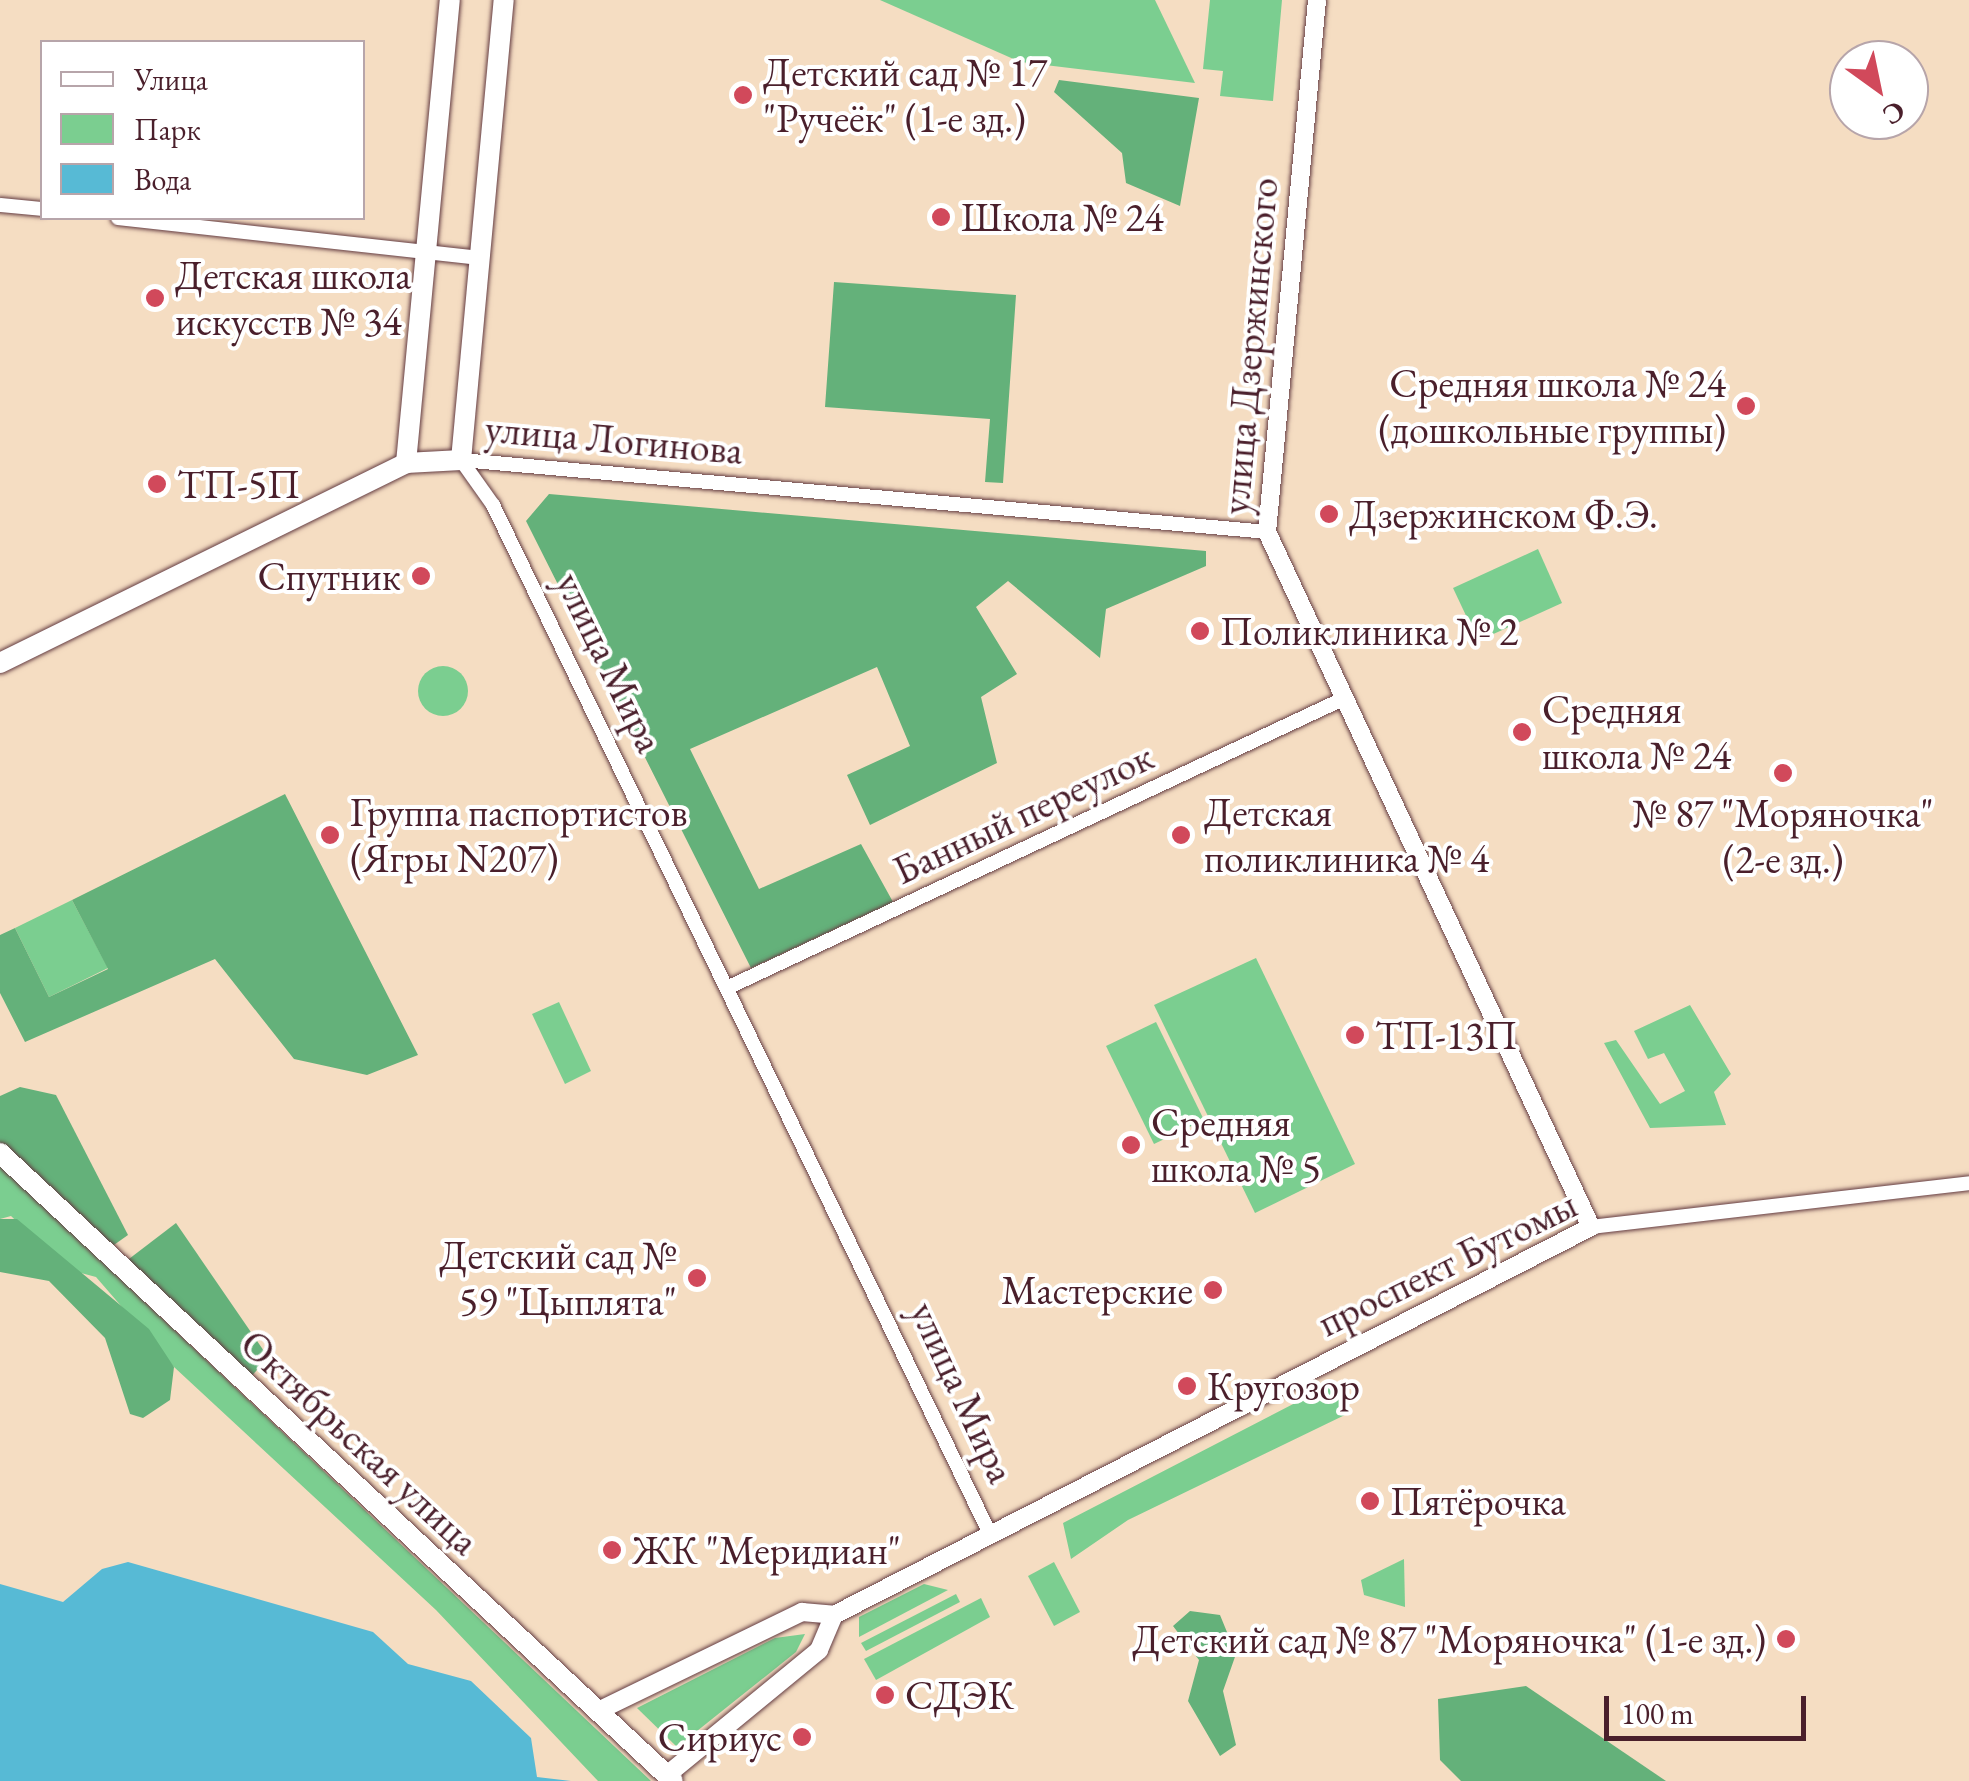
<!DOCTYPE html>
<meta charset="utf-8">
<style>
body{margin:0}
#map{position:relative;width:1969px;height:1781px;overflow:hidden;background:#f5ddc2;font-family:"EB Garamond",serif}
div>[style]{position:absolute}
.green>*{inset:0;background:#7bce90}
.round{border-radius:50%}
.forest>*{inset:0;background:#64b17a}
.water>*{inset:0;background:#57bad5}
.roads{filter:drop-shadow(0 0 2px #643c42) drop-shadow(0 0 2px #643c42)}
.minor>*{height:14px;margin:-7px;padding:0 7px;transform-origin:7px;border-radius:7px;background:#fff}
.tertiary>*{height:18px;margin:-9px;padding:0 9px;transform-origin:9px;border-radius:9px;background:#fff}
.secondary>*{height:20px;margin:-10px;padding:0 10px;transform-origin:10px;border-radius:10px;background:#fff}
.dots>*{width:28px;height:28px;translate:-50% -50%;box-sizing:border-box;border:5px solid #fff;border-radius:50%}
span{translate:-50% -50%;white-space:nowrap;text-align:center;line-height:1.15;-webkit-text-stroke:8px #fff;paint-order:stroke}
.poi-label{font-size:40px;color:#4a1f2b}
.left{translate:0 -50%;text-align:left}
.right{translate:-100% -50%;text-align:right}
.street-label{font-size:40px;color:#4a1f2b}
.legend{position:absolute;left:40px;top:40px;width:325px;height:180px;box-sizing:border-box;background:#fff;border:2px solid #b7a5aa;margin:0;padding:12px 18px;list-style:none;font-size:30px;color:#4a1f2b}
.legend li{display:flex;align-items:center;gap:20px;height:50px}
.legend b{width:50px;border:2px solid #b7a5aa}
.north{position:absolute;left:1829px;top:40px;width:100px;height:100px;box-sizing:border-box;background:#fff;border:2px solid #b7a5aa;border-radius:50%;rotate:147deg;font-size:28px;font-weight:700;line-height:40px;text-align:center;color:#4a1f2b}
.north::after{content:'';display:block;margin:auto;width:35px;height:45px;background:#d1495b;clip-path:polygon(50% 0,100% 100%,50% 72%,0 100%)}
.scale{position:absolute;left:1604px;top:1696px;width:202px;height:45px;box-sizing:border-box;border:5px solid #4a1f2b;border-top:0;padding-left:12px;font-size:30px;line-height:35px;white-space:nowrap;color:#4a1f2b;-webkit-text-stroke:8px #fff;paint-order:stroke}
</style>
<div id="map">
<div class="green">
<div style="clip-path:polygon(880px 0,1155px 0,1195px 83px,1020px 62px)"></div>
<div style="clip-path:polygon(1210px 0,1282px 0,1273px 101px,1220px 96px,1223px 71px,1203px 69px)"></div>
<div style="clip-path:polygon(1538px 549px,1562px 603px,1478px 641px,1453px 588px)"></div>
<div class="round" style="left:418px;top:666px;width:50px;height:50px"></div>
<div style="clip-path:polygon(72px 900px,108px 968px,49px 997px,15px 928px)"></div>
<div style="clip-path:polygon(1256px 958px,1355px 1164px,1255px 1213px,1154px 1005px)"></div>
<div style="clip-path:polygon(559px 1002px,591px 1071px,565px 1084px,532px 1014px)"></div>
<div style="clip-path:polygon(1690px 1005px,1731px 1074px,1714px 1092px,1726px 1125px,1650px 1128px,1604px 1043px,1616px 1040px,1660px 1104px,1685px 1091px,1664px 1053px,1648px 1059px,1634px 1031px)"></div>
<div style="clip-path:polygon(1156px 1022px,1204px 1120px,1154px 1144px,1106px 1046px)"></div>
<div style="clip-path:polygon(0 1165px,651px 1781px,598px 1781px,436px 1610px,174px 1367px,96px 1277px,66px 1269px,11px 1216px,0 1219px)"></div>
<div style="clip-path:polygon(1328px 1386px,1349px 1413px,1128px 1520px,1071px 1559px,1063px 1523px)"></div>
<div style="clip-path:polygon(1404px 1559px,1405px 1607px,1364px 1595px,1361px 1580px)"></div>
<div style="clip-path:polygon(1054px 1562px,1080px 1612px,1054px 1626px,1028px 1576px)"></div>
<div style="clip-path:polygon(924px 1584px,948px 1590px,859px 1637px,859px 1617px)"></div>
<div style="clip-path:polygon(956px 1594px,960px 1602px,866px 1651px,861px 1643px)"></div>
<div style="clip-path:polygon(981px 1598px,990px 1617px,876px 1680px,864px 1659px)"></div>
<div style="clip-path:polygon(805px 1634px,796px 1652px,677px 1747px,637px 1708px,775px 1638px)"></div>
</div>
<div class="forest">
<div style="clip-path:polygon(1059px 80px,1199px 98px,1180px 206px,1126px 183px,1122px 153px,1054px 92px)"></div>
<div style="clip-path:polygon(834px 282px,1016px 295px,1003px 483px,985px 482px,990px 419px,825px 407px)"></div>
<div style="clip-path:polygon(549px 494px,1206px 551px,1206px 566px,1106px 609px,1100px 658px,1008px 581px,976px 607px,1017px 674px,981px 697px,997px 763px,870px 825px,847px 775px,910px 746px,877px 667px,690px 749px,759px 889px,861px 844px,893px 902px,751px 968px,526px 521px)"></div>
<div style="clip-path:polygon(285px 794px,418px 1055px,367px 1075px,294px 1059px,215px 959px,25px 1042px,0 993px,0 935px,15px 928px,49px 997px,108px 969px,72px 900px)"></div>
<div style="clip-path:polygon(20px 1087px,56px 1095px,128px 1235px,111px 1247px,0 1146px,0 1096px)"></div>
<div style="clip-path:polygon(0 1219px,17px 1219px,149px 1329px,174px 1367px,170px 1400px,143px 1418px,130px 1414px,105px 1338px,49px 1281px,0 1272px)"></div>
<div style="clip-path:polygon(176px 1223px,268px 1357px,251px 1377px,125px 1262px)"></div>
<div style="clip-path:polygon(1190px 1611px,1220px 1615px,1236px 1654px,1223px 1691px,1236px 1745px,1220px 1756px,1188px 1701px,1199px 1660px,1173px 1626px)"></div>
<div style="clip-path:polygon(1526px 1686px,1666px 1781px,1461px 1781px,1440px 1760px,1438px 1699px)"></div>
</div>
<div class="water">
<div style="clip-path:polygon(128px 1562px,373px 1632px,408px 1664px,471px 1681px,531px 1738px,537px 1777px,571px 1781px,0 1781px,0 1584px,63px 1602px,102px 1569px)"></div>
</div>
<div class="roads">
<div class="minor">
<div style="left:0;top:205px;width:42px;rotate:5.4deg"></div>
<div style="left:118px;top:218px;width:364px;rotate:6.3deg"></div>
<div style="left:461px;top:460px;width:55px;rotate:54.6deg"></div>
<div style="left:493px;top:505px;width:1143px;rotate:64.22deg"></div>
<div style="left:461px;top:460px;width:809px;rotate:5.1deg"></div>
<div style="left:731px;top:986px;width:678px;rotate:-25.13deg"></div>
<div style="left:1591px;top:1227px;width:381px;rotate:-6.6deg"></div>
</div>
<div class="tertiary">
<div style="left:598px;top:1711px;width:227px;rotate:-25.9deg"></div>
<div style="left:802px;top:1612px;width:32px;rotate:5deg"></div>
<div style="left:834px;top:1615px;width:851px;rotate:-27.14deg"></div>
<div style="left:1591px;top:1227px;width:767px;rotate:-114.99deg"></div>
<div style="left:1267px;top:532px;width:534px;rotate:-84.63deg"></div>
<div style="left:667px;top:1775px;width:197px;rotate:-39.4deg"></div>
<div style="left:819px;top:1650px;width:38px;rotate:-67deg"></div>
</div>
<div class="secondary">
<div style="left:406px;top:463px;width:465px;rotate:-84.6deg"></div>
<div style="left:0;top:663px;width:453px;rotate:-26.2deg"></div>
<div style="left:406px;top:463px;width:55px;rotate:-3.1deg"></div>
<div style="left:461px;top:460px;width:462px;rotate:-84.7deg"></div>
<div style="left:0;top:1153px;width:920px;rotate:43.02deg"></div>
</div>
</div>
<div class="dots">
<div style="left:743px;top:95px;background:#d1495b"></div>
<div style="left:941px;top:217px;background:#d1495b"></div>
<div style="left:155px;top:298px;background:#d1495b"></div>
<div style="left:1746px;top:406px;background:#d1495b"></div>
<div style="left:157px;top:484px;background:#d1495b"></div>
<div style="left:1329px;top:514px;background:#d1495b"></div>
<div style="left:421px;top:576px;background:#d1495b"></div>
<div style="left:1200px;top:631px;background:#d1495b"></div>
<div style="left:1522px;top:732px;background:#d1495b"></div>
<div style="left:1783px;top:773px;background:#d1495b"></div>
<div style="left:330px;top:835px;background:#d1495b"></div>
<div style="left:1181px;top:835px;background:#d1495b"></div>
<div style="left:1355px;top:1035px;background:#d1495b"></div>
<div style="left:1131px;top:1145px;background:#d1495b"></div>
<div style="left:697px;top:1278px;background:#d1495b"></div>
<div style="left:1213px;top:1290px;background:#d1495b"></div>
<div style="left:1187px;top:1386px;background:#d1495b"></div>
<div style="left:1370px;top:1501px;background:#d1495b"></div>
<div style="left:612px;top:1550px;background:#d1495b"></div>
<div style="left:1786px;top:1639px;background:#d1495b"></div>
<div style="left:885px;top:1695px;background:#d1495b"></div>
<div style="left:802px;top:1737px;background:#d1495b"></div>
</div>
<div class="poi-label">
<span class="left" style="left:763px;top:95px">Детский сад № 17<br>"Ручеёк" (1-е зд.)</span>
<span class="left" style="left:961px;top:217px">Школа № 24</span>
<span class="left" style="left:175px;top:298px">Детская школа<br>искусств № 34</span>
<span class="right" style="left:1726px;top:406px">Средняя школа № 24<br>(дошкольные группы)</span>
<span class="left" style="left:177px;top:484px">ТП-5П</span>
<span class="left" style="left:1349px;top:514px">Дзержинском Ф.Э.</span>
<span class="right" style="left:401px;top:576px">Спутник</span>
<span class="left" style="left:1220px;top:631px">Поликлиника № 2</span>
<span class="left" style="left:1542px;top:732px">Средняя<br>школа № 24</span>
<span class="left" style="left:350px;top:835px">Группа паспортистов<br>(Ягры N207)</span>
<span class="left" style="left:1204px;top:835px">Детская<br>поликлиника № 4</span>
<span style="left:1783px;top:836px">№ 87 "Моряночка"<br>(2-е зд.)</span>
<span class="left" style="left:1375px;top:1035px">ТП-13П</span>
<span class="left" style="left:1151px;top:1145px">Средняя<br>школа № 5</span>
<span class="right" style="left:677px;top:1278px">Детский сад №<br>59 "Цыплята"</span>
<span class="right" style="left:1193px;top:1290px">Мастерские</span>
<span class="left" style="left:1207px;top:1386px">Кругозор</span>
<span class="left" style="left:1390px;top:1501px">Пятёрочка</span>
<span class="left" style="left:632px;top:1550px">ЖК "Меридиан"</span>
<span class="right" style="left:1766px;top:1639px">Детский сад № 87 "Моряночка" (1-е зд.)</span>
<span class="left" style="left:905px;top:1695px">СДЭК</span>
<span class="right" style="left:782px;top:1737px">Сириус</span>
</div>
<div class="street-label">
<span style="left:1249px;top:346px;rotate:-85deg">улица Дзержинского</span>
<span style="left:614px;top:439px;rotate:5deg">улица Логинова</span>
<span style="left:610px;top:662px;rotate:64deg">улица Мира</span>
<span style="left:1023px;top:813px;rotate:-25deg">Банный переулок</span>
<span style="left:1447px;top:1263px;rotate:-26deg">проспект Бутомы</span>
<span style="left:963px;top:1392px;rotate:65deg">улица Мира</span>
<span style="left:360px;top:1442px;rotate:43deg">Октябрьская улица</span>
</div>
<ul class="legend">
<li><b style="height:12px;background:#fff"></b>Улица</li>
<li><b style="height:28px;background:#7bce90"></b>Парк</li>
<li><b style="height:28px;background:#57bad5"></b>Вода</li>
</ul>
<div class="north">С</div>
<div class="scale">100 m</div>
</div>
